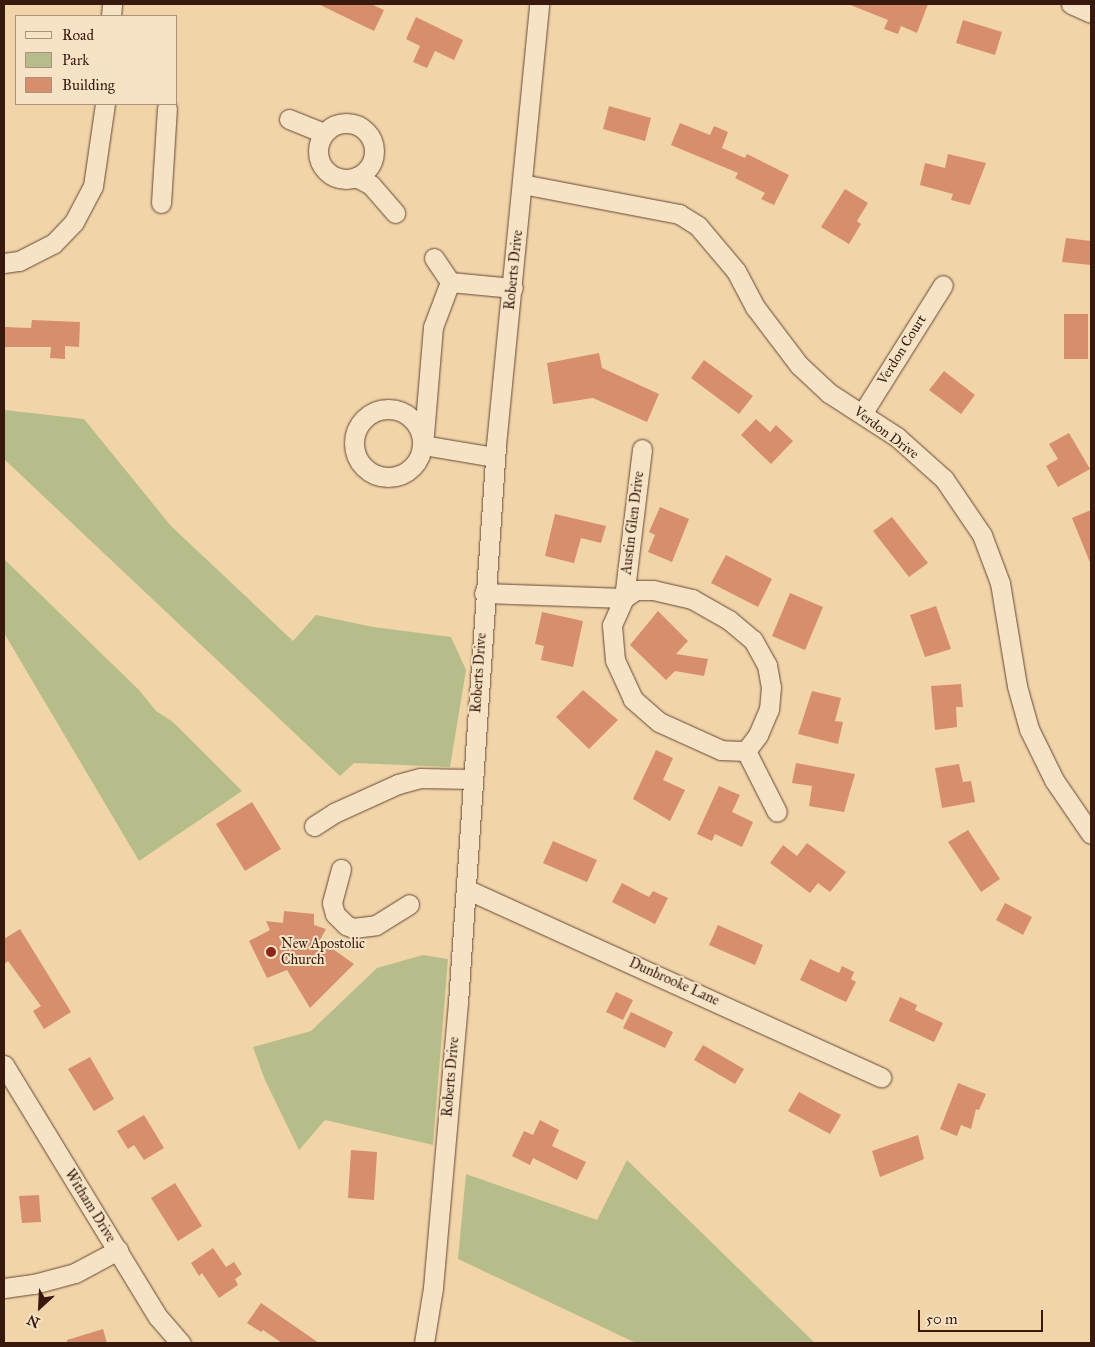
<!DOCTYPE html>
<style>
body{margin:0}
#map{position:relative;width:1095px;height:1347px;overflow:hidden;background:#f1d4a8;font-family:"IM FELL Great Primer",serif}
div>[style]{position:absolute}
.green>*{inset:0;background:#b7bd8a}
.building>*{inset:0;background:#d78e6d}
.roads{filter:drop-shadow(0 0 1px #664834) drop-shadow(0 0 1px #664834)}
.minor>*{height:19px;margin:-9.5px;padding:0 9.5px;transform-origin:9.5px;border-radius:9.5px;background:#f6e3c6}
.minor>.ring{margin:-9.5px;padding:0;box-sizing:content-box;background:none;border:19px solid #f6e3c6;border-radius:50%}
.dots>*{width:14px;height:14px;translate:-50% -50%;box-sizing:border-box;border:2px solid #f6e3c6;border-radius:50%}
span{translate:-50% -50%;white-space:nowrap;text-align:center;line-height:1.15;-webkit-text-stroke:4px #f6e3c6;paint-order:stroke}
.street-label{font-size:14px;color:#37190d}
.poi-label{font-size:14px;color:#37190d}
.left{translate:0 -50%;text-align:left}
.frame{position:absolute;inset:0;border:5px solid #37190d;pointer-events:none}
.legend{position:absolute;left:15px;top:15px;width:162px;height:90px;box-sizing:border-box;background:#f6e3c6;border:1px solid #aa927c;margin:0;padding:6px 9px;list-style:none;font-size:15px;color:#37190d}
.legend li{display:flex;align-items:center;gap:10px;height:25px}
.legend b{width:25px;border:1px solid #aa927c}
.north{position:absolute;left:15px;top:1282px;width:50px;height:50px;-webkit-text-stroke:4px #f6e3c6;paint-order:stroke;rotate:205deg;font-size:14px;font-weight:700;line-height:20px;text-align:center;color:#37190d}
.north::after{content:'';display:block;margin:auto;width:18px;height:22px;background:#37190d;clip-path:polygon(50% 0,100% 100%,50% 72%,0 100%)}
.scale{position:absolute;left:918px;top:1310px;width:125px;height:22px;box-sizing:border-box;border:2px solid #37190d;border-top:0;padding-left:6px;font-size:15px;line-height:18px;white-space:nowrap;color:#37190d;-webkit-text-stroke:4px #f6e3c6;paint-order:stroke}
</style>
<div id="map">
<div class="green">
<div style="clip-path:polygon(4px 410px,84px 419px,171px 526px,293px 641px,316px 615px,373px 627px,451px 637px,466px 670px,450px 767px,354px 763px,340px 776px,4px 459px)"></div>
<div style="clip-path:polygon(4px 559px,139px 690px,156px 711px,173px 722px,242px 791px,139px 861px,4px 633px)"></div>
<div style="clip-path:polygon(423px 955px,448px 959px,433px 1145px,325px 1120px,299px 1150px,265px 1080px,253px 1047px,311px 1031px,377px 968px)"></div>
<div style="clip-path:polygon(627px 1160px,815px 1343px,636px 1343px,458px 1259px,466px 1174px,597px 1220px)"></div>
</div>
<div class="building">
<div style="clip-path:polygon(318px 4px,371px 4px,384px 10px,374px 31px)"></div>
<div style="clip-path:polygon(848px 4px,928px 4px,917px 33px,901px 26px,898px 34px,884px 29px,888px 20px)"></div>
<div style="clip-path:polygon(416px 17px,463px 40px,454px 60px,435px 51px,427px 68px,413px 62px,420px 46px,406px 39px)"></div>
<div style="clip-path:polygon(963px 20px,1002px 32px,995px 55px,956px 43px)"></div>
<div style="clip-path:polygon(609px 106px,651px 118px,645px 141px,603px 129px)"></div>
<div style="clip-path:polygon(680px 123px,710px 135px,714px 126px,728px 132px,722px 148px,745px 158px,747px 154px,789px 175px,774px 205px,761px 199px,765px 193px,735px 178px,738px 173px,671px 145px)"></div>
<div style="clip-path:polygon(948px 154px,986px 163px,970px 205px,951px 200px,953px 194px,920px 185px,925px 163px,945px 168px)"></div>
<div style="clip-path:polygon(845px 189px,868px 203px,857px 221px,861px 224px,849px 244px,821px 227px)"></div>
<div style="clip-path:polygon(1066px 238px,1091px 241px,1091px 265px,1062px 262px)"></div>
<div style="clip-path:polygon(1064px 314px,1088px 314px,1088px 359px,1064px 359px)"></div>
<div style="clip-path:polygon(32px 320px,80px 322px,79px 347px,65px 346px,65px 359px,50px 358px,51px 347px,4px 347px,4px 327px,31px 328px)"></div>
<div style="clip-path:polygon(599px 353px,602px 368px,659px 394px,647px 422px,593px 398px,553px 404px,547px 363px)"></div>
<div style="clip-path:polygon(704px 360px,753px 396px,739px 414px,691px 378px)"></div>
<div style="clip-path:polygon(944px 371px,975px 395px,961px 414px,929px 390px)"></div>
<div style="clip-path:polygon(756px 419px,770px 432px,776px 425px,793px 441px,771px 464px,741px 435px)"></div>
<div style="clip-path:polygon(1069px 433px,1090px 469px,1058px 487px,1046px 466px,1058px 459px,1049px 444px)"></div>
<div style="clip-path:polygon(660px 507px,689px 519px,672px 562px,648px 552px,655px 535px,649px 532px)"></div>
<div style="clip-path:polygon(1091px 510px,1091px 565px,1072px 518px)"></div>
<div style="clip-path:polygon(555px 514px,606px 526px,601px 543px,581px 538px,574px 563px,545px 556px)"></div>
<div style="clip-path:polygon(892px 517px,928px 563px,909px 577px,873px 531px)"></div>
<div style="clip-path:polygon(726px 555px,772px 579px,758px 607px,711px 583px)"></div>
<div style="clip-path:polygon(790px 593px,823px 607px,805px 650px,772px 636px)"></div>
<div style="clip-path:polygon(936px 606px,951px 649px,925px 657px,910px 615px)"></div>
<div style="clip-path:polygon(658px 611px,688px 641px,676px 654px,708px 659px,704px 676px,675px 671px,666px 680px,630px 645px)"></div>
<div style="clip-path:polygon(542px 612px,583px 621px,573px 667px,541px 660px,544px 646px,535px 644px)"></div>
<div style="clip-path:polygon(961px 684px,963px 707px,956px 707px,957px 727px,935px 730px,931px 686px)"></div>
<div style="clip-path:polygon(583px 690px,618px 720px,589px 749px,556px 717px)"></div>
<div style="clip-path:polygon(812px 691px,841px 698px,835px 721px,843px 722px,838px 744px,798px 734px)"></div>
<div style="clip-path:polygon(656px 750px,673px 758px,663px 780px,685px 790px,670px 821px,633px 799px)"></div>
<div style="clip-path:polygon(796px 763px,855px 774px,844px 812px,809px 806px,812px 786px,792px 783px)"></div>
<div style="clip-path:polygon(959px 764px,963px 782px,971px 781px,975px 802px,942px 808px,935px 768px)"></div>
<div style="clip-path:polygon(719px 786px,740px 795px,732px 812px,753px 822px,742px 847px,715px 834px,712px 841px,697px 834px)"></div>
<div style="clip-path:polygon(252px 802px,281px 849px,245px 871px,216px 824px)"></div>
<div style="clip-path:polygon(968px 830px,1000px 879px,981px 892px,948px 842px)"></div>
<div style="clip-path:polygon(553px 841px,597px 860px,587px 882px,543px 863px)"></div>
<div style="clip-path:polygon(807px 843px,846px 872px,830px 892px,818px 883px,810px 893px,770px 863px,783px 845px,797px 856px)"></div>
<div style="clip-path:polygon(622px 883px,649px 897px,653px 891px,668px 898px,655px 924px,612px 902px)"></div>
<div style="clip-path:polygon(1005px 903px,1032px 917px,1023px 935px,996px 920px)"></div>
<div style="clip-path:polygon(284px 911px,314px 914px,314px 925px,326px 929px,320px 940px,354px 964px,310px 1008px,287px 970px,267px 978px,249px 941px,270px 930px,266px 921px,283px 923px)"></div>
<div style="clip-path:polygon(718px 925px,763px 945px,755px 965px,709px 945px)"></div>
<div style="clip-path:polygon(20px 929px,71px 1012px,44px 1029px,33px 1011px,41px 1006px,8px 961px,4px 964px,4px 939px)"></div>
<div style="clip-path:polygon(810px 959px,839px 973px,842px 966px,854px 972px,851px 979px,856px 982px,846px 1002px,800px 980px)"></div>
<div style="clip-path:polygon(616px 992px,633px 1000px,623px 1020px,606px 1012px)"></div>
<div style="clip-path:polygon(900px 997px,917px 1005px,915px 1010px,943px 1023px,934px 1042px,889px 1021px)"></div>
<div style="clip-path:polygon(631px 1012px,673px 1032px,665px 1048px,623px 1028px)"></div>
<div style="clip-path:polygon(703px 1045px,744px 1069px,735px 1084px,694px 1060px)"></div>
<div style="clip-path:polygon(90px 1057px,114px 1099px,94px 1111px,68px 1069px)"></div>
<div style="clip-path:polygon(958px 1083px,986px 1094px,979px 1110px,976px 1109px,971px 1129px,961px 1125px,957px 1136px,940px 1129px)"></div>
<div style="clip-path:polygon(799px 1092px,841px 1115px,830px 1134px,788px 1111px)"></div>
<div style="clip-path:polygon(144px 1115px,164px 1148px,144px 1160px,134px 1145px,128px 1149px,117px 1131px)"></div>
<div style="clip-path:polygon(540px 1120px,559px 1130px,552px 1146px,586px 1162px,577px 1180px,533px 1158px,530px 1165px,512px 1156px,524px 1131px,533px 1135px)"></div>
<div style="clip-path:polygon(918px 1135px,924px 1159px,880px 1177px,872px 1151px)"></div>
<div style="clip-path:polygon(351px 1150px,377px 1152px,374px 1200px,348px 1198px)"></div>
<div style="clip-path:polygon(175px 1183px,202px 1226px,178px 1241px,151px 1198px)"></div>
<div style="clip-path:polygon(39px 1195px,41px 1222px,22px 1223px,19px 1196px)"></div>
<div style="clip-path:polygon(213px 1248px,226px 1267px,234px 1262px,242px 1274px,235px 1279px,238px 1285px,219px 1298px,202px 1273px,199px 1276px,191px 1263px)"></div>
<div style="clip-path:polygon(261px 1303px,319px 1343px,282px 1343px,263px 1330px,261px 1332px,247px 1323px)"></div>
<div style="clip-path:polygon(103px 1329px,107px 1343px,67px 1343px,67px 1340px)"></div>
</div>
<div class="roads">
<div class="minor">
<div style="left:1071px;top:4px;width:22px;rotate:24deg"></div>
<div style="left:111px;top:16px;width:12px;rotate:-85deg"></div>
<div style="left:289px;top:119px;width:37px;rotate:22deg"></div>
<div class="ring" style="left:318px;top:123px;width:37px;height:37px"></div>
<div style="left:356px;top:177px;width:17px;rotate:28deg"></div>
<div style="left:371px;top:185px;width:37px;rotate:49deg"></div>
<div style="left:522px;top:184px;width:160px;rotate:10.8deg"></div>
<div style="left:679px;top:214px;width:22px;rotate:32deg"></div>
<div style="left:698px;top:226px;width:59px;rotate:49.8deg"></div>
<div style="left:736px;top:271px;width:41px;rotate:62.2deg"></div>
<div style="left:755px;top:307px;width:73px;rotate:52.8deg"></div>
<div style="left:799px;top:365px;width:41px;rotate:43deg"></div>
<div style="left:829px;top:393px;width:81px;rotate:32.9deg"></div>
<div style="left:897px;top:437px;width:63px;rotate:41.8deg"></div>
<div style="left:944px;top:479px;width:68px;rotate:55.8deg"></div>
<div style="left:982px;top:535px;width:51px;rotate:69.4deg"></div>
<div style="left:1000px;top:583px;width:104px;rotate:80.6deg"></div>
<div style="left:1017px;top:686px;width:45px;rotate:74.4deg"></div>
<div style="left:1029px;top:729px;width:57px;rotate:63.9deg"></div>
<div style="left:1054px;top:780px;width:65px;rotate:55.6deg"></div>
<div style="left:161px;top:203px;width:95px;rotate:-86.4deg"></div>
<div style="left:434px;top:258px;width:29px;rotate:56deg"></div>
<div style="left:450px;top:282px;width:63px;rotate:5.4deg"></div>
<div style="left:4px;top:263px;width:15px;rotate:-8deg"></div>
<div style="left:19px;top:261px;width:38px;rotate:-27deg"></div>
<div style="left:53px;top:244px;width:30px;rotate:-46deg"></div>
<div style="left:74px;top:222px;width:41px;rotate:-62.2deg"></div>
<div style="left:93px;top:186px;width:83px;rotate:-81.7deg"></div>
<div style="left:450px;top:282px;width:48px;rotate:110.7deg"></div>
<div style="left:433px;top:327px;width:118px;rotate:94.8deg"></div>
<div style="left:423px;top:445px;width:73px;rotate:9.5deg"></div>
<div class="ring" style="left:354px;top:409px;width:49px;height:49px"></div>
<div style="left:862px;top:414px;width:152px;rotate:-57.9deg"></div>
<div style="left:484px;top:593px;width:140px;rotate:2deg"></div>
<div style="left:624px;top:598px;width:14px;rotate:-34deg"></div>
<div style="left:636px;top:590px;width:17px"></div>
<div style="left:653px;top:590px;width:40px;rotate:13deg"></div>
<div style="left:692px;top:599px;width:43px;rotate:29.6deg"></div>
<div style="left:729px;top:620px;width:31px;rotate:40deg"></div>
<div style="left:753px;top:640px;width:29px;rotate:61deg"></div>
<div style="left:767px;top:665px;width:22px;rotate:80deg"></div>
<div style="left:771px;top:687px;width:22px;rotate:95deg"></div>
<div style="left:769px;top:709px;width:28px;rotate:113deg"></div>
<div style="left:758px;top:735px;width:20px;rotate:127deg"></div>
<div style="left:746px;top:751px;width:25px;rotate:-178deg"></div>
<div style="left:721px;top:750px;width:68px;rotate:-155.7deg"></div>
<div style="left:659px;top:722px;width:35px;rotate:-139deg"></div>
<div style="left:633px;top:699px;width:43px;rotate:-114.8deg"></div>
<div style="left:615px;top:660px;width:35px;rotate:-95deg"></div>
<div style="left:612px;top:625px;width:30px;rotate:-66deg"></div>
<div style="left:624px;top:598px;width:150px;rotate:-83.1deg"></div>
<div style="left:746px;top:751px;width:68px;rotate:63.1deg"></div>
<div style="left:314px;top:826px;width:24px;rotate:-33deg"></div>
<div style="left:334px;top:813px;width:70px;rotate:-24.4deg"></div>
<div style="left:398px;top:784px;width:23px;rotate:-15deg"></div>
<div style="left:420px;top:778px;width:53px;rotate:1.1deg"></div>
<div style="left:341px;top:869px;width:35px;rotate:105deg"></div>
<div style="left:332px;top:903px;width:11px;rotate:75deg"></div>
<div style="left:335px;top:914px;width:16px;rotate:45deg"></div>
<div style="left:346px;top:925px;width:8px;rotate:23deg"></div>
<div style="left:353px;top:928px;width:23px;rotate:-7deg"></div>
<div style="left:376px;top:925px;width:39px;rotate:-32deg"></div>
<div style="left:466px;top:889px;width:456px;rotate:24.4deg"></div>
<div style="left:4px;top:1065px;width:295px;rotate:58.6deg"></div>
<div style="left:158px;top:1317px;width:35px;rotate:49deg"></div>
<div style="left:4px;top:1288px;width:30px;rotate:-8deg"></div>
<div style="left:34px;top:1284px;width:42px;rotate:-15deg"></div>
<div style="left:75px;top:1273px;width:49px;rotate:-28.1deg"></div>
<div style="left:424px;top:1343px;width:56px;rotate:-80.7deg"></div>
<div style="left:433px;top:1288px;width:286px;rotate:-85deg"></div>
<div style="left:458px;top:1003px;width:559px;rotate:-86.1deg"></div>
<div style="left:496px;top:445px;width:443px;rotate:-84.4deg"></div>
</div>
</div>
<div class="dots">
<div style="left:271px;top:952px;background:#8f2418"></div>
</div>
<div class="street-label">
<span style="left:514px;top:270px;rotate:-84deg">Roberts Drive</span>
<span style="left:902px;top:350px;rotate:-58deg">Verdon Court</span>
<span style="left:886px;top:433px;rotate:37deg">Verdon Drive</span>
<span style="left:633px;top:523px;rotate:-83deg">Austin Glen Drive</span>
<span style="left:479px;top:673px;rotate:-86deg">Roberts Drive</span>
<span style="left:674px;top:982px;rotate:24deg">Dunbrooke Lane</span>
<span style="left:451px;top:1077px;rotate:-85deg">Roberts Drive</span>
<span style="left:90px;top:1206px;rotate:58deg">Witham Drive</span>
</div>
<div class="poi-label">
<span class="left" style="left:281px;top:952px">New Apostolic<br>Church</span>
</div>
<div class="frame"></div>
<ul class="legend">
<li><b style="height:6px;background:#f6e3c6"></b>Road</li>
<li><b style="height:14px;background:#b7bd8a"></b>Park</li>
<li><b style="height:14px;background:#d78e6d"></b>Building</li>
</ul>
<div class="north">N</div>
<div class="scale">50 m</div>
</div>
